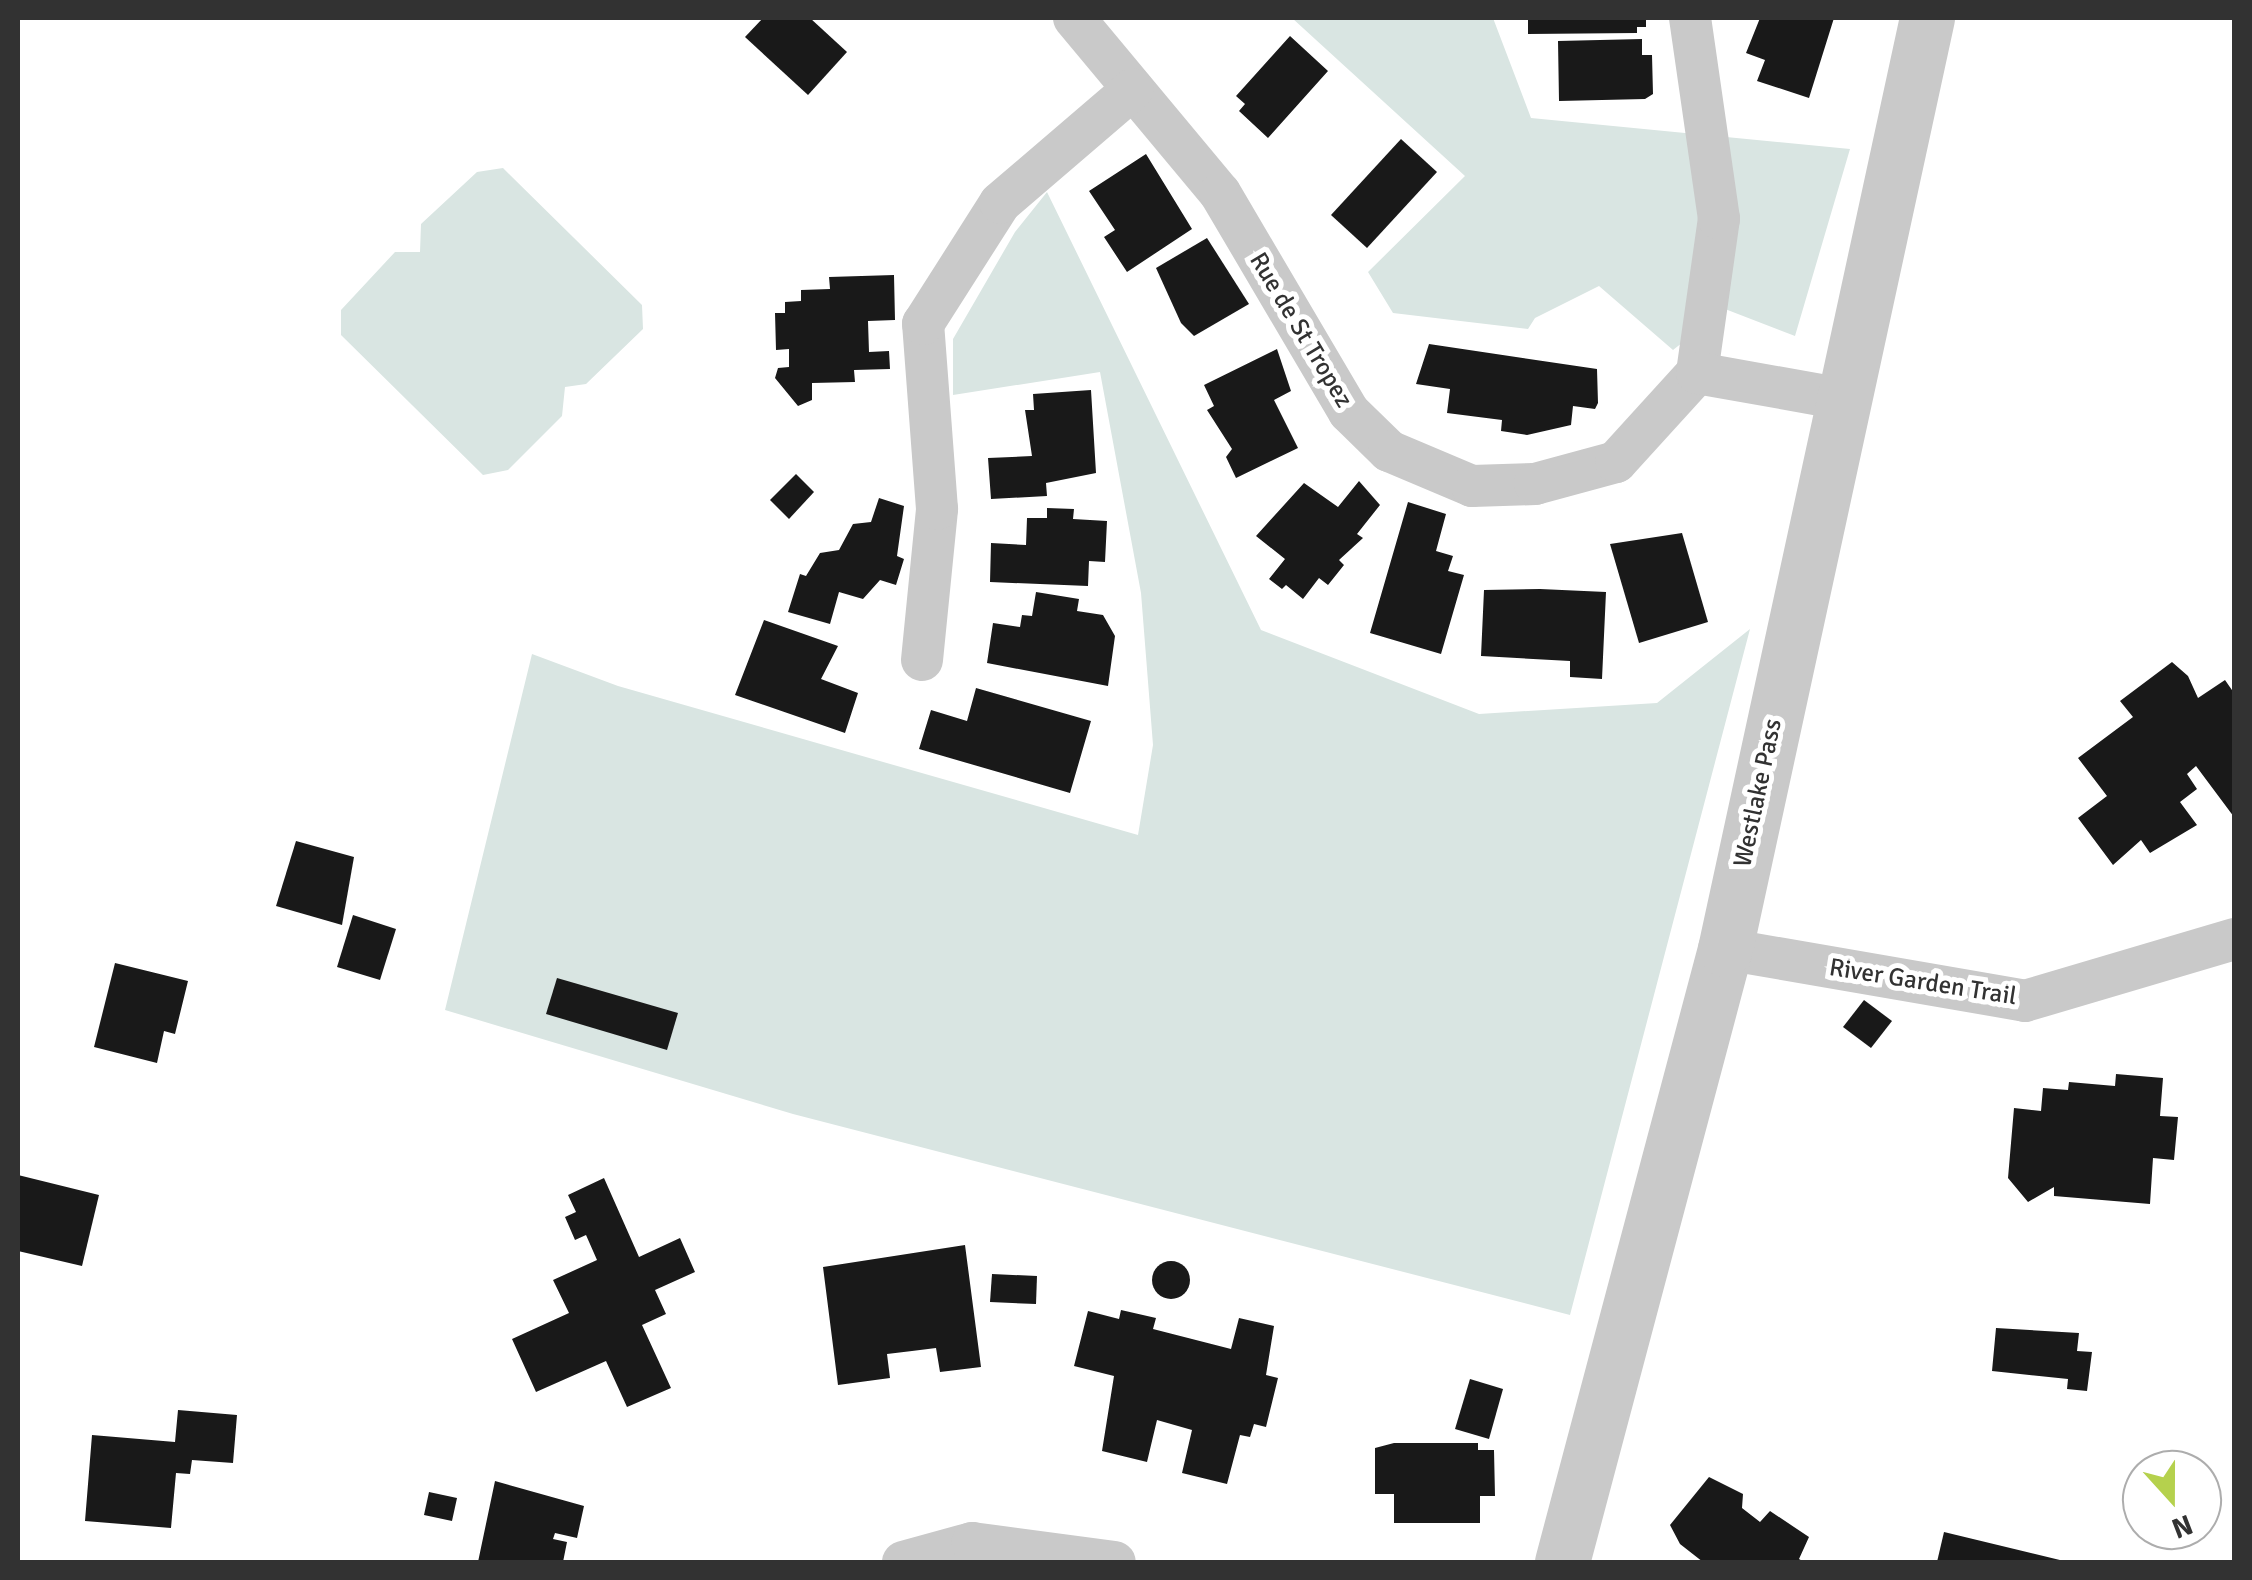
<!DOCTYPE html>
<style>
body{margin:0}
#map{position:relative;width:2252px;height:1580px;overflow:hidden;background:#fff;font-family:Signika,sans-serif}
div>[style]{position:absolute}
.green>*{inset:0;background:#d9e5e2}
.building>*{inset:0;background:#191919}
.round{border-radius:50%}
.minor>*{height:42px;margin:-21px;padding:0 21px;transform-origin:21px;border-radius:21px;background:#c9c9c9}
.tertiary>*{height:55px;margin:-27.5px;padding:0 27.5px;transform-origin:27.5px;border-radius:27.5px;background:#c9c9c9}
span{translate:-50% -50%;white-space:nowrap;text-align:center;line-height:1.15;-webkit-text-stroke:10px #fff;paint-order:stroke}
.street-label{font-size:25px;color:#323232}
.frame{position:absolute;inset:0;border:20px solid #323232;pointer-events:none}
.north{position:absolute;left:2122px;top:1450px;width:100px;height:100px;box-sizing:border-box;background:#fff;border:2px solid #adadad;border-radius:50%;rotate:159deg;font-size:28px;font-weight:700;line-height:40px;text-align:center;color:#323232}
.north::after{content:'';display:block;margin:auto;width:35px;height:45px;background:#b5d14d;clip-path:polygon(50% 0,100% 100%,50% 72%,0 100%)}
</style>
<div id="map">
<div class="green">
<div style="clip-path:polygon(1292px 18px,1493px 18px,1531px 118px,1850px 149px,1795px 336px,1725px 309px,1673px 350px,1599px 286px,1535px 318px,1528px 329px,1393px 313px,1368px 272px,1465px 176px)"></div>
<div style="clip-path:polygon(503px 168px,642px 305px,643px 329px,586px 384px,565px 387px,562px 416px,508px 470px,483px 475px,341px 335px,341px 310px,395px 252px,420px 252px,421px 224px,477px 172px)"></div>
<div style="clip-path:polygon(1047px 192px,1261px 630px,1479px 714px,1657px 703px,1750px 629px,1570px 1315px,793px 1114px,445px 1010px,532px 654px,618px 686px,1138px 835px,1153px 745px,1141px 593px,1100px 372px,953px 395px,953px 339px,1015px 232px)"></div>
</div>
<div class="building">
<div style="clip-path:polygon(763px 18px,810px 18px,847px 52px,808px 95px,745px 37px)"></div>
<div style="clip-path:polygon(1528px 18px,1646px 18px,1646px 27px,1637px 27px,1637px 33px,1528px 34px)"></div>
<div style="clip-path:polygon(1760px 18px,1834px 18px,1809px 98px,1757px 81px,1765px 60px,1746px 53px)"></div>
<div style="clip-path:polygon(1290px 36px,1328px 71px,1268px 138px,1239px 111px,1245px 104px,1236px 96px)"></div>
<div style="clip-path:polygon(1642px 39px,1642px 55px,1652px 55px,1653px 94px,1645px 99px,1559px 101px,1558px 41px)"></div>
<div style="clip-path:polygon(1401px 139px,1437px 172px,1367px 248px,1331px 215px)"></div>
<div style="clip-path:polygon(1146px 154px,1192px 229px,1127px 272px,1104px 237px,1115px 230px,1089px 191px)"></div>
<div style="clip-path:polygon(1207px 238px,1249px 304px,1194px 336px,1181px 323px,1156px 268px)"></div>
<div style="clip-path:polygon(894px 275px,895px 320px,868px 321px,869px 352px,889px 351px,890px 369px,854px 370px,855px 382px,812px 383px,812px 400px,798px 406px,775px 378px,778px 368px,789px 367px,789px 349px,776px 350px,775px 313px,785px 313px,785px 302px,801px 301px,801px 290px,830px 289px,829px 277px)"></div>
<div style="clip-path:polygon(1429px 344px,1597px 369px,1598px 403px,1595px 409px,1573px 406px,1571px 425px,1527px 435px,1501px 431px,1502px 420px,1447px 413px,1450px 389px,1416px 384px)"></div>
<div style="clip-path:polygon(1277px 349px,1291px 391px,1274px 400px,1298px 448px,1236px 478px,1226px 457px,1232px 449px,1207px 410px,1214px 406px,1204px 385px)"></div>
<div style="clip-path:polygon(1091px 390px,1096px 473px,1046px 483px,1047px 496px,991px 499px,988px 458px,1032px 456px,1025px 410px,1034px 410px,1033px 394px)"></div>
<div style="clip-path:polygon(796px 474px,814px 492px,789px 519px,770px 500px)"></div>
<div style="clip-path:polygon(1359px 481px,1380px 505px,1357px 534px,1363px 538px,1339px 560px,1344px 565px,1328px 585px,1319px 578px,1303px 599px,1286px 585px,1282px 589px,1269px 579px,1285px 559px,1256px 536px,1304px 483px,1338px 507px)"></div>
<div style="clip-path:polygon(879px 498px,904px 506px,897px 556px,904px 559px,896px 585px,880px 580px,863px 599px,839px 592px,830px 624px,788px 612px,800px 574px,806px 576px,820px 553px,839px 550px,853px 524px,871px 522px)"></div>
<div style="clip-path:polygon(1408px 502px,1446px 514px,1436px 551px,1453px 556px,1448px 571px,1464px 575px,1441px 654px,1370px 633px)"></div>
<div style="clip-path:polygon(1047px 508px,1074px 509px,1073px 519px,1107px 521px,1105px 562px,1089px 561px,1088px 586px,990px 582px,991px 543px,1026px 545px,1027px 518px,1047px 518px)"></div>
<div style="clip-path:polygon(1682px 533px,1708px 622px,1639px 643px,1610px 544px)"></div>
<div style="clip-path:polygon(1540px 589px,1606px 592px,1602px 679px,1570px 677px,1570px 661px,1481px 656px,1484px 590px)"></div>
<div style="clip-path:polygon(1036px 592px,1079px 599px,1077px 611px,1103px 615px,1115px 636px,1108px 686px,987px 663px,993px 623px,1020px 627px,1022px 615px,1032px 616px)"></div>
<div style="clip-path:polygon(764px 620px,838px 646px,821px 679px,858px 693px,845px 733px,735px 695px)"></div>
<div style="clip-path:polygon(2172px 662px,2188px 676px,2198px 698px,2225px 680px,2234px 693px,2234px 817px,2196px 766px,2187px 774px,2197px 789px,2180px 802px,2197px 825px,2150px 853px,2141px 840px,2113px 865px,2078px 818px,2107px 796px,2078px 758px,2133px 717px,2120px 701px)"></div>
<div style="clip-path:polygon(976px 688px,1091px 721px,1070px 793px,919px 749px,931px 710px,967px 721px)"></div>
<div style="clip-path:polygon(296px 841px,354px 857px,342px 925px,276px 906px)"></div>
<div style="clip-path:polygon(353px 915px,396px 929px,380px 980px,337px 967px)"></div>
<div style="clip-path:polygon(115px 963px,188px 981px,175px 1034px,164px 1031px,157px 1063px,94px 1047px)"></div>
<div style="clip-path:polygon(557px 978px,678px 1013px,667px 1050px,546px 1014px)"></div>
<div style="clip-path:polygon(1864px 1000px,1892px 1021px,1871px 1048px,1843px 1027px)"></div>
<div style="clip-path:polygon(2116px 1074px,2163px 1078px,2160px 1116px,2178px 1117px,2174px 1160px,2153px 1158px,2150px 1204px,2054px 1196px,2054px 1187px,2028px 1202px,2008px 1178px,2014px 1108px,2041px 1111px,2043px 1088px,2068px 1090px,2069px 1082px,2115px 1086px)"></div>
<div style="clip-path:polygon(18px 1175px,99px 1195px,82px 1266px,18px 1251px)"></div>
<div style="clip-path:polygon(604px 1178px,639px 1257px,680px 1238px,695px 1272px,655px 1290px,666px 1314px,642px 1325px,671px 1388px,627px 1407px,606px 1361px,536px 1392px,512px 1339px,569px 1313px,553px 1280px,597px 1260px,586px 1235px,575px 1240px,565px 1217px,576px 1212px,568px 1195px)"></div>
<div style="clip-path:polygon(965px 1245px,981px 1367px,940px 1372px,936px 1348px,912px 1351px,887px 1354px,890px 1378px,838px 1385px,823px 1267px)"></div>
<div class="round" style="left:1152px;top:1261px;width:38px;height:38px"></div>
<div style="clip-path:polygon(992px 1274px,1037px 1276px,1036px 1304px,990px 1302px)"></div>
<div style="clip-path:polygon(1121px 1310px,1156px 1318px,1153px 1329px,1231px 1349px,1239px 1318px,1274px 1326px,1266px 1375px,1278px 1378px,1266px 1427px,1254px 1424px,1250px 1437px,1240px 1435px,1227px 1484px,1182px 1473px,1192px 1430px,1157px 1420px,1147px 1462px,1102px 1451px,1114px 1376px,1074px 1366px,1088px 1311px,1119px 1319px)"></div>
<div style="clip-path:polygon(1996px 1328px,2079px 1333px,2077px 1351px,2092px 1352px,2087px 1391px,2067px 1389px,2068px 1379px,1992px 1371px)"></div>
<div style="clip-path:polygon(1470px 1379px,1503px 1389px,1489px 1439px,1455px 1429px)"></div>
<div style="clip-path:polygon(178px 1410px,237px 1415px,233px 1463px,192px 1460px,190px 1474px,176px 1473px,171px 1528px,85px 1521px,92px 1435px,175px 1442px)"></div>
<div style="clip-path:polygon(1394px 1443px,1478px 1443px,1478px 1450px,1494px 1450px,1495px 1496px,1480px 1496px,1480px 1523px,1394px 1523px,1394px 1494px,1375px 1494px,1375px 1448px)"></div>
<div style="clip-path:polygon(1709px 1477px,1743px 1494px,1742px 1508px,1760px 1522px,1770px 1511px,1809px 1537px,1799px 1559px,1804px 1562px,1703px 1562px,1680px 1544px,1670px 1525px)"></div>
<div style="clip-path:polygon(495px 1481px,584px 1506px,577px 1538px,555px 1533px,553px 1539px,567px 1542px,563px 1562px,478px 1562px)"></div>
<div style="clip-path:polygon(429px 1492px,457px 1498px,452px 1521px,424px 1515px)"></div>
<div style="clip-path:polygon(1944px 1532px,2064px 1561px,2064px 1562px,1937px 1562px)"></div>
</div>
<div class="minor">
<div style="left:1074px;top:18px;width:228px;rotate:50.2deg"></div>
<div style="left:1220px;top:193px;width:254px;rotate:59.5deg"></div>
<div style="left:1349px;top:412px;width:56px;rotate:44.3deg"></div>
<div style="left:1389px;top:451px;width:90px;rotate:22.9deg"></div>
<div style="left:1472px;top:486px;width:63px;rotate:-1.8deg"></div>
<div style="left:1535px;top:484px;width:84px;rotate:-15.2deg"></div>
<div style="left:1616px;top:462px;width:120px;rotate:-47.7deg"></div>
<div style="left:1697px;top:373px;width:156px;rotate:-81.9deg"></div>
<div style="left:1719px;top:219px;width:203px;rotate:-98.2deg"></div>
<div style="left:1697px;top:373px;width:148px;rotate:10.1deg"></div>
<div style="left:922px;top:660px;width:152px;rotate:-84.3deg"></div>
<div style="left:937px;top:509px;width:186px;rotate:-94.3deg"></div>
<div style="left:923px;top:324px;width:143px;rotate:-57.5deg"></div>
<div style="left:1000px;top:203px;width:175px;rotate:-40.6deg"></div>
<div style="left:1725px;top:949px;width:304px;rotate:9.8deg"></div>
<div style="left:2025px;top:1001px;width:218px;rotate:-16.5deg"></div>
<div style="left:903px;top:1562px;width:72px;rotate:-15.4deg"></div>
<div style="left:972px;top:1543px;width:144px;rotate:7.6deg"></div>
</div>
<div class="tertiary">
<div style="left:1562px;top:1562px;width:634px;rotate:-75.11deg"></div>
<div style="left:1725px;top:949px;width:953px;rotate:-77.76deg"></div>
</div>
<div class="street-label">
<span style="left:1301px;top:330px;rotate:59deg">Rue de St Tropez</span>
<span style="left:1758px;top:793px;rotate:-78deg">Westlake Pass</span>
<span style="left:1923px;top:982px;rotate:9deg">River Garden Trail</span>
</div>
<div class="frame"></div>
<div class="north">N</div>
</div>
